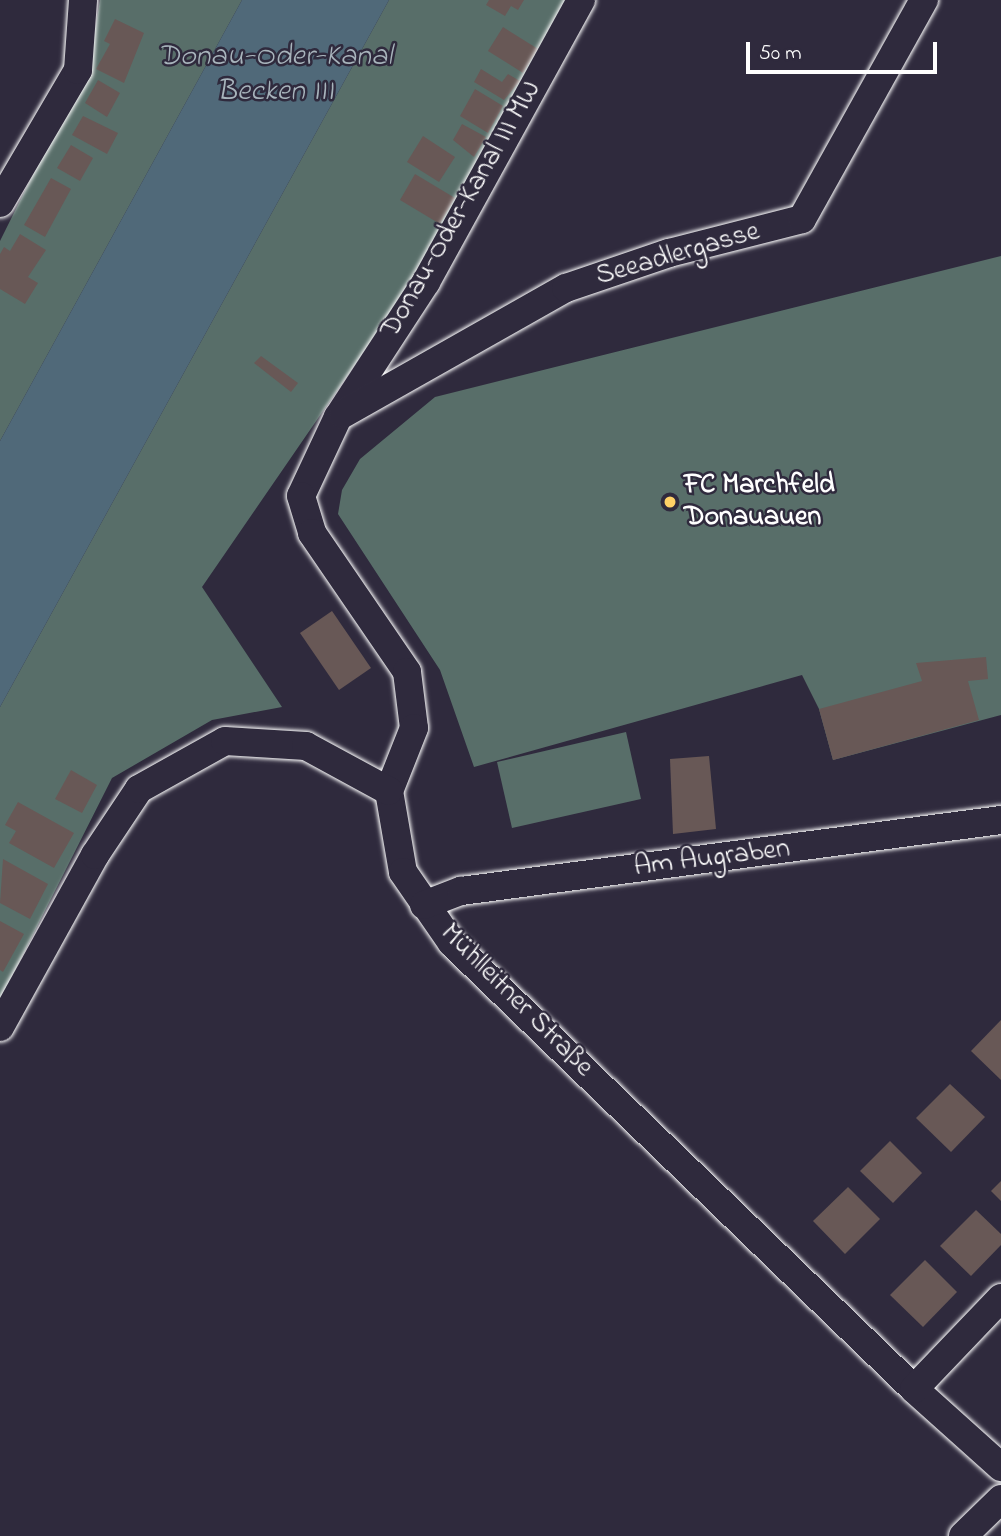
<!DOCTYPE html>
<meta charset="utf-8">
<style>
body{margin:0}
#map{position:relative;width:1001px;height:1536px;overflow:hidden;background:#2f2a3d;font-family:"Indie Flower",sans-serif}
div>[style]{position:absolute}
.green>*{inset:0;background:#586e69}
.water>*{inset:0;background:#506979}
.building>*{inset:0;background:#685856}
.roads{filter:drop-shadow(0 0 2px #fff) drop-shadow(0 0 2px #fff)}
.minor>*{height:28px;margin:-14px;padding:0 14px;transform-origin:14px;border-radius:14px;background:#2f2a3d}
.dots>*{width:19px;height:19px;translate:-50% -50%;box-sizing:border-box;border:4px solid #2f2a3d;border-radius:50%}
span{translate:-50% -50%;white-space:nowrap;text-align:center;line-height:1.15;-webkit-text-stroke:5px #2f2a3d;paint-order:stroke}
.street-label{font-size:28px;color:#fff}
.poi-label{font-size:28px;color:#fff;font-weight:700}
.left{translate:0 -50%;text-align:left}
.water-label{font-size:30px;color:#a8b4bc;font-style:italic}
.scale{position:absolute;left:746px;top:42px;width:191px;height:32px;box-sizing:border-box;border:4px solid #fff;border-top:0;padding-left:9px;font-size:21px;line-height:24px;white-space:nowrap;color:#fff;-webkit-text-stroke:5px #2f2a3d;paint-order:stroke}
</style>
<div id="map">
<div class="green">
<div style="clip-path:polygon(100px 0,242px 0,0 441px,0 241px,90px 60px)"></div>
<div style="clip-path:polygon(389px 0,570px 0,418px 273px,202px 587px,282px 707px,212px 720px,112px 778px,0 1000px,0 707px)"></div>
<div style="clip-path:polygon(1001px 256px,1001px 715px,833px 760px,819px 709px,802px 675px,474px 767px,440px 670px,338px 514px,342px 490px,360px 459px,435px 397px)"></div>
<div style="clip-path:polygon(626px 732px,641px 799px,512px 828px,497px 762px)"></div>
</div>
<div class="water">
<div style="clip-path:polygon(242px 0,389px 0,0 707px,0 441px)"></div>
</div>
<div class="building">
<div style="clip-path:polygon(489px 0,524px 0,518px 10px,511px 6px,505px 16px,486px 5px)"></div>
<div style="clip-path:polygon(115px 19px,144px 33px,124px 83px,96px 69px,110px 44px,104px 41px)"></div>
<div style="clip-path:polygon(503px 27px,538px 49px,523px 73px,488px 51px)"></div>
<div style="clip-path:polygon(481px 69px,502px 82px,508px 74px,520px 81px,504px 100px,474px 82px)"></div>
<div style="clip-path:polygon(98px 80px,120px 93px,107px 117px,85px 103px)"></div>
<div style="clip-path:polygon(475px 89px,503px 106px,488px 133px,460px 116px)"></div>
<div style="clip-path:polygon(83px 116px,118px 133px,107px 154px,72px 135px)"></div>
<div style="clip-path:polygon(462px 124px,486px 137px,474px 157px,453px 140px)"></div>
<div style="clip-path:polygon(423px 136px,455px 157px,439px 182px,407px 162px)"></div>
<div style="clip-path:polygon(71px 145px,93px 158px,80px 181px,57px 168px)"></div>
<div style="clip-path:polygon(415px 174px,455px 198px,440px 224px,400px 200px)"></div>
<div style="clip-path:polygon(51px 178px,71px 189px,45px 237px,24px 225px)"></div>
<div style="clip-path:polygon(20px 234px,46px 250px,28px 277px,38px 283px,25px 304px,0 289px,0 254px,4px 247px,10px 251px)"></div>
<div style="clip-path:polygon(261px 356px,298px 383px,291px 392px,254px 363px)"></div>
<div style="clip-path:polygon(332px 611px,371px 668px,339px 690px,300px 633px)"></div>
<div style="clip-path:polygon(986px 657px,988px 679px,968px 681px,979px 720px,833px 760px,819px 709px,922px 681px,916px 663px)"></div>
<div style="clip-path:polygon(709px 756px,716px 829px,673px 834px,670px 759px)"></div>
<div style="clip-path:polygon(71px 770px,97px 785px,82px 813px,55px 799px)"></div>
<div style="clip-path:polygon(18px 802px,74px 833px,54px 868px,9px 843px,16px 831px,5px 825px)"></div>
<div style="clip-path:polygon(3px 859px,48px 884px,30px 919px,0 903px)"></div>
<div style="clip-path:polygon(0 921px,24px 934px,3px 972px,0 970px)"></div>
<div style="clip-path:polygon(1001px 1020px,1001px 1080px,971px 1051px)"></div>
<div style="clip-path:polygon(950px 1084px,985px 1117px,951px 1152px,916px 1118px)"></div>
<div style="clip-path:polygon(890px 1141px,922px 1173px,893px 1203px,860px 1171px)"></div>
<div style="clip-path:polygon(1001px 1181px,1001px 1201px,991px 1191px)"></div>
<div style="clip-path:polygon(848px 1187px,880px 1219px,845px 1254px,813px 1221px)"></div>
<div style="clip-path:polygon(976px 1210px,1001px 1234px,1001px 1245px,971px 1276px,940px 1246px)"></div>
<div style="clip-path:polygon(925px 1260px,957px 1292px,923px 1327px,890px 1295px)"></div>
</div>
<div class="roads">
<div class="minor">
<div style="left:581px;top:0;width:322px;rotate:118.8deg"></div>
<div style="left:426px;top:282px;width:161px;rotate:123.1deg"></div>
<div style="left:338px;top:417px;width:87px;rotate:115.1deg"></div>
<div style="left:301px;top:496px;width:39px;rotate:73deg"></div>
<div style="left:312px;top:533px;width:168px;rotate:55.6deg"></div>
<div style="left:407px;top:672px;width:56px;rotate:82.9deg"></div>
<div style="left:414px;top:728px;width:68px;rotate:111.6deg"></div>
<div style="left:389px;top:791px;width:82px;rotate:80.2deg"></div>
<div style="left:403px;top:872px;width:86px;rotate:55.4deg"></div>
<div style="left:452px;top:943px;width:642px;rotate:43.99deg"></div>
<div style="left:914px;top:1389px;width:117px;rotate:41.9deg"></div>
<div style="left:0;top:203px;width:154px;rotate:-59.6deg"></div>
<div style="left:78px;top:70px;width:70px;rotate:-85.9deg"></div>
<div style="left:343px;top:414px;width:256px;rotate:-29.5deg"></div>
<div style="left:566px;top:288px;width:109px;rotate:-18.8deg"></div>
<div style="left:669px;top:253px;width:137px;rotate:-14.3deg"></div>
<div style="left:802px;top:219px;width:251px;rotate:-60.9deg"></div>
<div style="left:424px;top:905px;width:40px;rotate:-21deg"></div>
<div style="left:461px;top:891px;width:545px;rotate:-7.49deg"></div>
<div style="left:0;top:1027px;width:196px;rotate:-61.1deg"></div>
<div style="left:95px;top:855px;width:79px;rotate:-56.3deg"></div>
<div style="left:139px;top:789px;width:98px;rotate:-29.2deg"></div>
<div style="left:225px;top:741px;width:81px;rotate:3.5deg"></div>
<div style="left:306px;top:746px;width:94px;rotate:28.5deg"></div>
<div style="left:914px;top:1389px;width:126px;rotate:-46.3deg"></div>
<div style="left:963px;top:1536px;width:53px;rotate:-44.2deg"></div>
</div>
</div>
<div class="dots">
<div style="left:670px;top:502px;background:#ffd166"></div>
</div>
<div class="street-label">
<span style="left:462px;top:210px;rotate:-60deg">Donau-Oder-Kanal III MW</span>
<span style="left:678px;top:255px;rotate:-16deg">Seeadlergasse</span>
<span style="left:712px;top:859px;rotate:-7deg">Am Augraben</span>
<span style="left:516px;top:1001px;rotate:45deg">Mühlleitner Straße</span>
</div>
<div class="poi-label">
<span class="left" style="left:684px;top:502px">FC Marchfeld<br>Donauauen</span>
</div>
<div class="water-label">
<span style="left:275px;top:74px">Donau-Oder-Kanal<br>Becken III</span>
</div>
<div class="scale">50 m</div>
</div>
